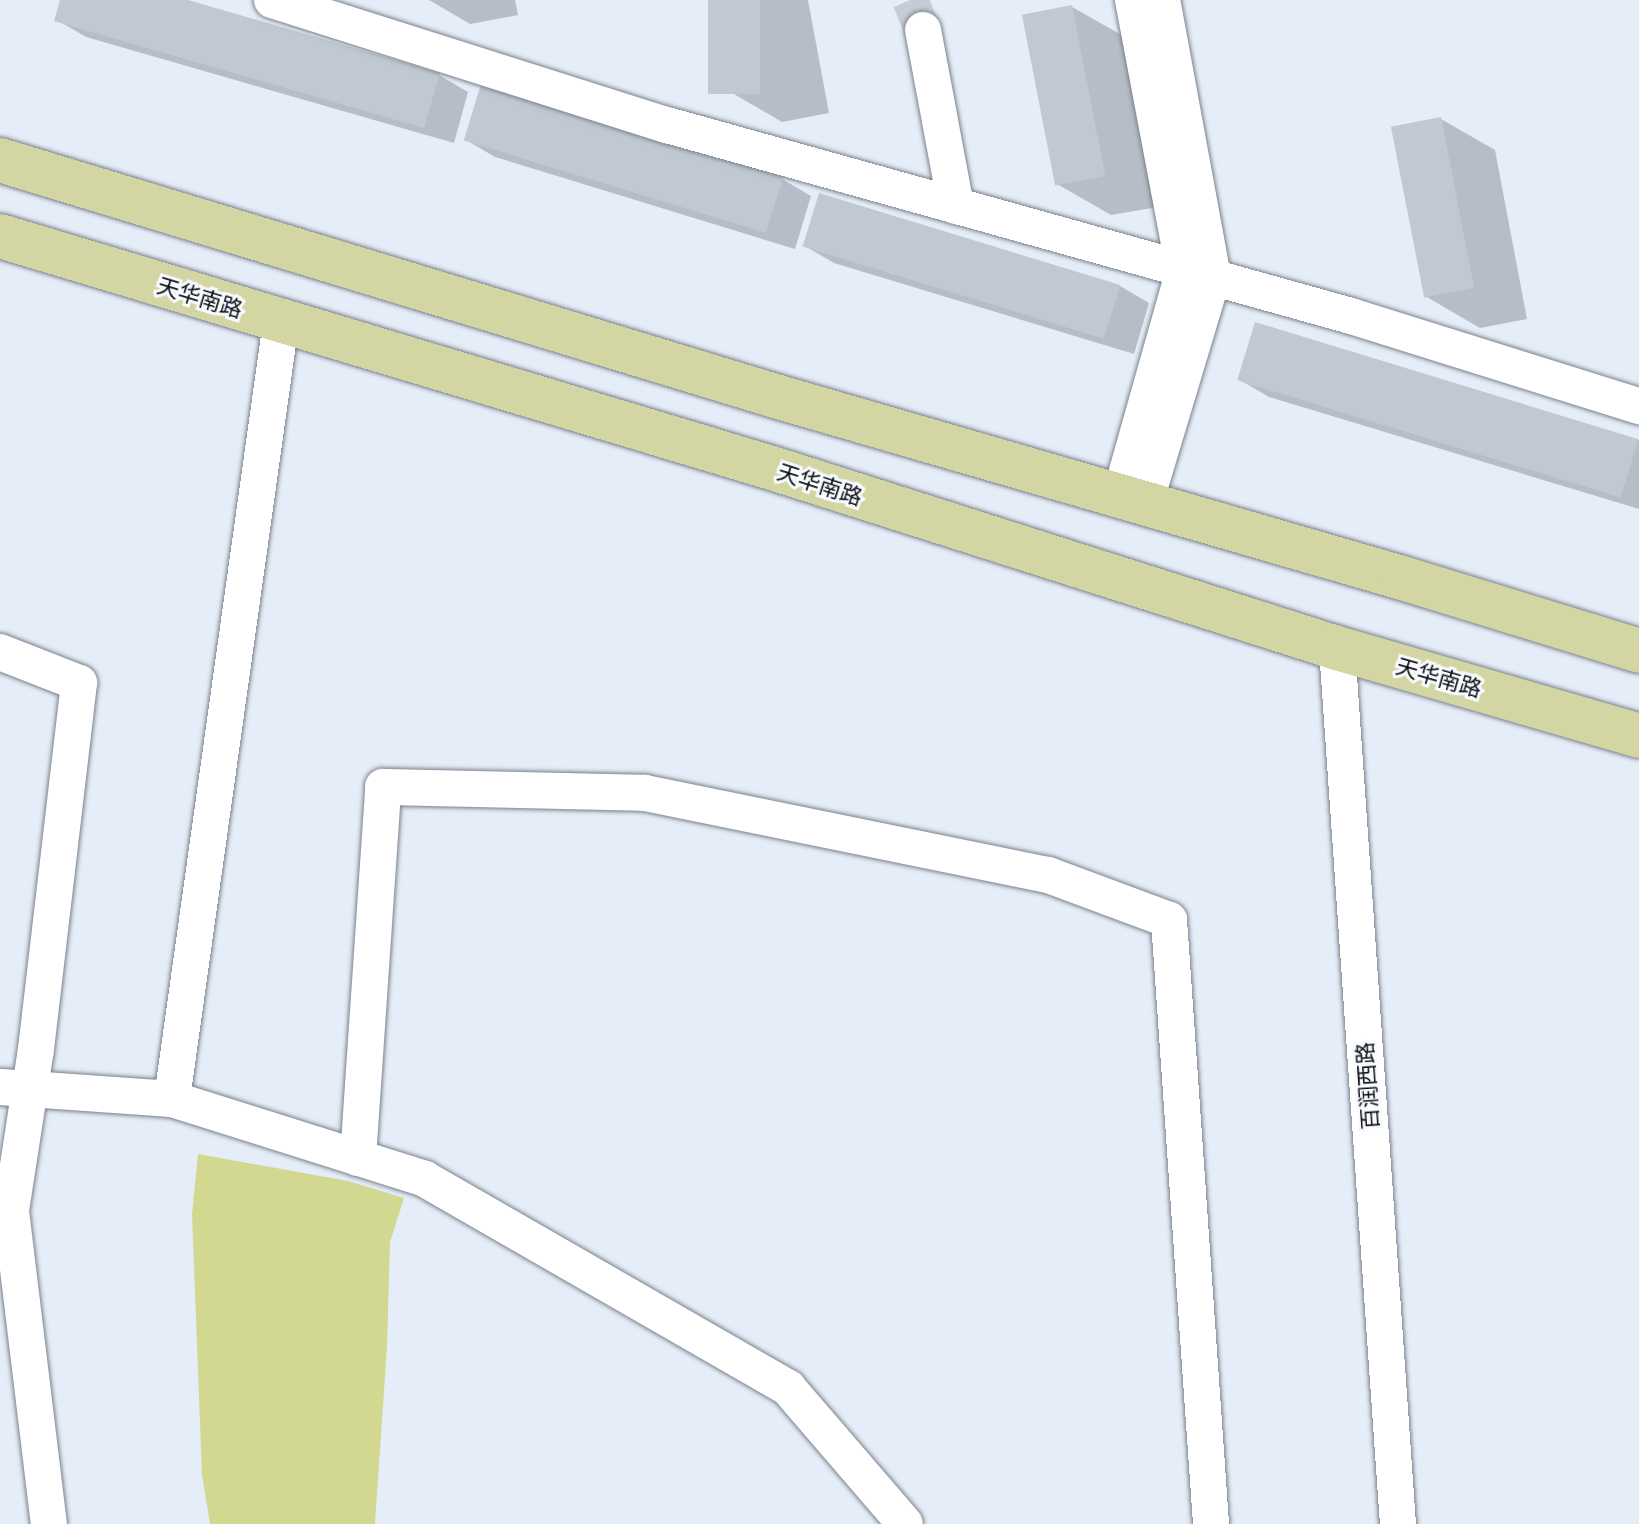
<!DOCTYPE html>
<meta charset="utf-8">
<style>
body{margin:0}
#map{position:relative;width:1639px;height:1524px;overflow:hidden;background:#e5edf8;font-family:"IBM Plex Serif","Noto Sans SC",serif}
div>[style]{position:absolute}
.green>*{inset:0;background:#d3d891}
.shadow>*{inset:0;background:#0003}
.building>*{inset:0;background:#c0c8d2;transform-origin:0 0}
.minor-tunnel>*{height:36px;margin-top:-18px;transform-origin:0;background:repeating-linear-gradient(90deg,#c5ccd6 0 36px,transparent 0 54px)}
.roads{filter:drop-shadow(0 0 2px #7b828c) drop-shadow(0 0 2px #7b828c)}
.minor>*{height:36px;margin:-18px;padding:0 18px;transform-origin:18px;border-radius:18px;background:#fff}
.major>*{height:44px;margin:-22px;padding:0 22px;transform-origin:22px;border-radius:22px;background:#d3d6a3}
span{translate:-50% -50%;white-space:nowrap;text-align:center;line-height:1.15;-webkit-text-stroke:6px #f7fafe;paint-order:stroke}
.street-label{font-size:22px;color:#0d0f13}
</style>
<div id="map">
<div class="green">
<div style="clip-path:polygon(198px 1154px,348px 1181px,404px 1198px,390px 1242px,387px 1347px,375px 1524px,210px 1524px,202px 1475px,192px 1214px)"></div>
</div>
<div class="shadow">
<div style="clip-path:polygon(62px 0,180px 0,439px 75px,468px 92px,454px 143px,86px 37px,57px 20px)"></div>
<div style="clip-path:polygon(429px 0,515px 0,518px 15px,470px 24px)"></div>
<div style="clip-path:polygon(710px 0,808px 0,829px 113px,782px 122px,727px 90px)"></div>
<div style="clip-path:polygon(1072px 7px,1127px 38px,1158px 207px,1111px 215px,1057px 184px)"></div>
<div style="clip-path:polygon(1441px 119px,1495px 150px,1527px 319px,1480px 328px,1425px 296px)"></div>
<div style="clip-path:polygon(466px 140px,782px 179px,811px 196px,795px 249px,495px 157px)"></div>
<div style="clip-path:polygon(805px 246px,1120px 286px,1149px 303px,1134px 354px,834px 263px)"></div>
<div style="clip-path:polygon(1240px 380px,1639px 440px,1639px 509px,1269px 397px)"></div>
</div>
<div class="building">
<div style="clip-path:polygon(60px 0,188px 0,440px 73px,424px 128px,54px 21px)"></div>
<div style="left:708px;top:0;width:52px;height:94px"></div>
<div style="left:1072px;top:5px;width:174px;height:51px;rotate:79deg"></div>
<div style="left:481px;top:84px;width:316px;height:59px;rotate:17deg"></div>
<div style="left:1441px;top:117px;width:174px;height:51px;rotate:79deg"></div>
<div style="left:819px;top:193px;width:315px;height:56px;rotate:17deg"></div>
<div style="left:1255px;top:322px;width:401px;height:61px;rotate:17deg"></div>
</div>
<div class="minor-tunnel">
<div style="left:910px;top:0;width:33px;rotate:67deg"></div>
</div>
<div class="roads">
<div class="minor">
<div style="left:272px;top:0;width:414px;rotate:17.6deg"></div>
<div style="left:667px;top:125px;width:710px;rotate:15.6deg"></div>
<div style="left:1351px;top:316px;width:302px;rotate:17.4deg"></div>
<div style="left:923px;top:30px;width:179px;rotate:79.4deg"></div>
<div style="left:281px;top:322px;width:785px;rotate:97.99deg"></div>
<div style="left:172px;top:1099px;width:265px;rotate:17.5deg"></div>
<div style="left:425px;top:1179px;width:419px;rotate:29.9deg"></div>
<div style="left:788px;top:1388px;width:179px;rotate:49.3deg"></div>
<div style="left:1120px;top:496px;width:235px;rotate:-74.2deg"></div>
<div style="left:1184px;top:270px;width:275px;rotate:-100.7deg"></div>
<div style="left:1145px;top:503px;width:236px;rotate:-73.3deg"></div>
<div style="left:1213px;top:277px;width:282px;rotate:-100.4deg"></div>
<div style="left:1337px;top:648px;width:878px;rotate:86.02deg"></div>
<div style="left:0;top:652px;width:85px;rotate:21.4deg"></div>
<div style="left:79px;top:683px;width:369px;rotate:96.7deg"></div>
<div style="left:36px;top:1049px;width:164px;rotate:98.8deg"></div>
<div style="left:11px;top:1211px;width:315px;rotate:83.1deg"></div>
<div style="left:0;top:1087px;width:172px;rotate:4deg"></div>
<div style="left:358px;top:1158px;width:372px;rotate:-86.1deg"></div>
<div style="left:383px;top:787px;width:262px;rotate:1.3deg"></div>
<div style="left:645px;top:793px;width:411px;rotate:11.5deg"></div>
<div style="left:1048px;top:875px;width:129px;rotate:20.4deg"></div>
<div style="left:1169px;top:920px;width:605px;rotate:86.02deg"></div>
</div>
<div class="major">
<div style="left:0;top:160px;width:817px;rotate:16.93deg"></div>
<div style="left:782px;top:398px;width:642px;rotate:16.18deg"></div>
<div style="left:1399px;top:577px;width:251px;rotate:17.1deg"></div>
<div style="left:0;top:236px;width:809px;rotate:16.73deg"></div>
<div style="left:775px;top:469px;width:590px;rotate:17.67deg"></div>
<div style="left:1337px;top:648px;width:315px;rotate:16.2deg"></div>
</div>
</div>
<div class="street-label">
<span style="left:200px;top:297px;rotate:17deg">天华南路</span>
<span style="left:820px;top:484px;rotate:18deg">天华南路</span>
<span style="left:1439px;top:677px;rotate:16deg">天华南路</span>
<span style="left:1367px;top:1086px;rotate:-94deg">百润西路</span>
</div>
</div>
